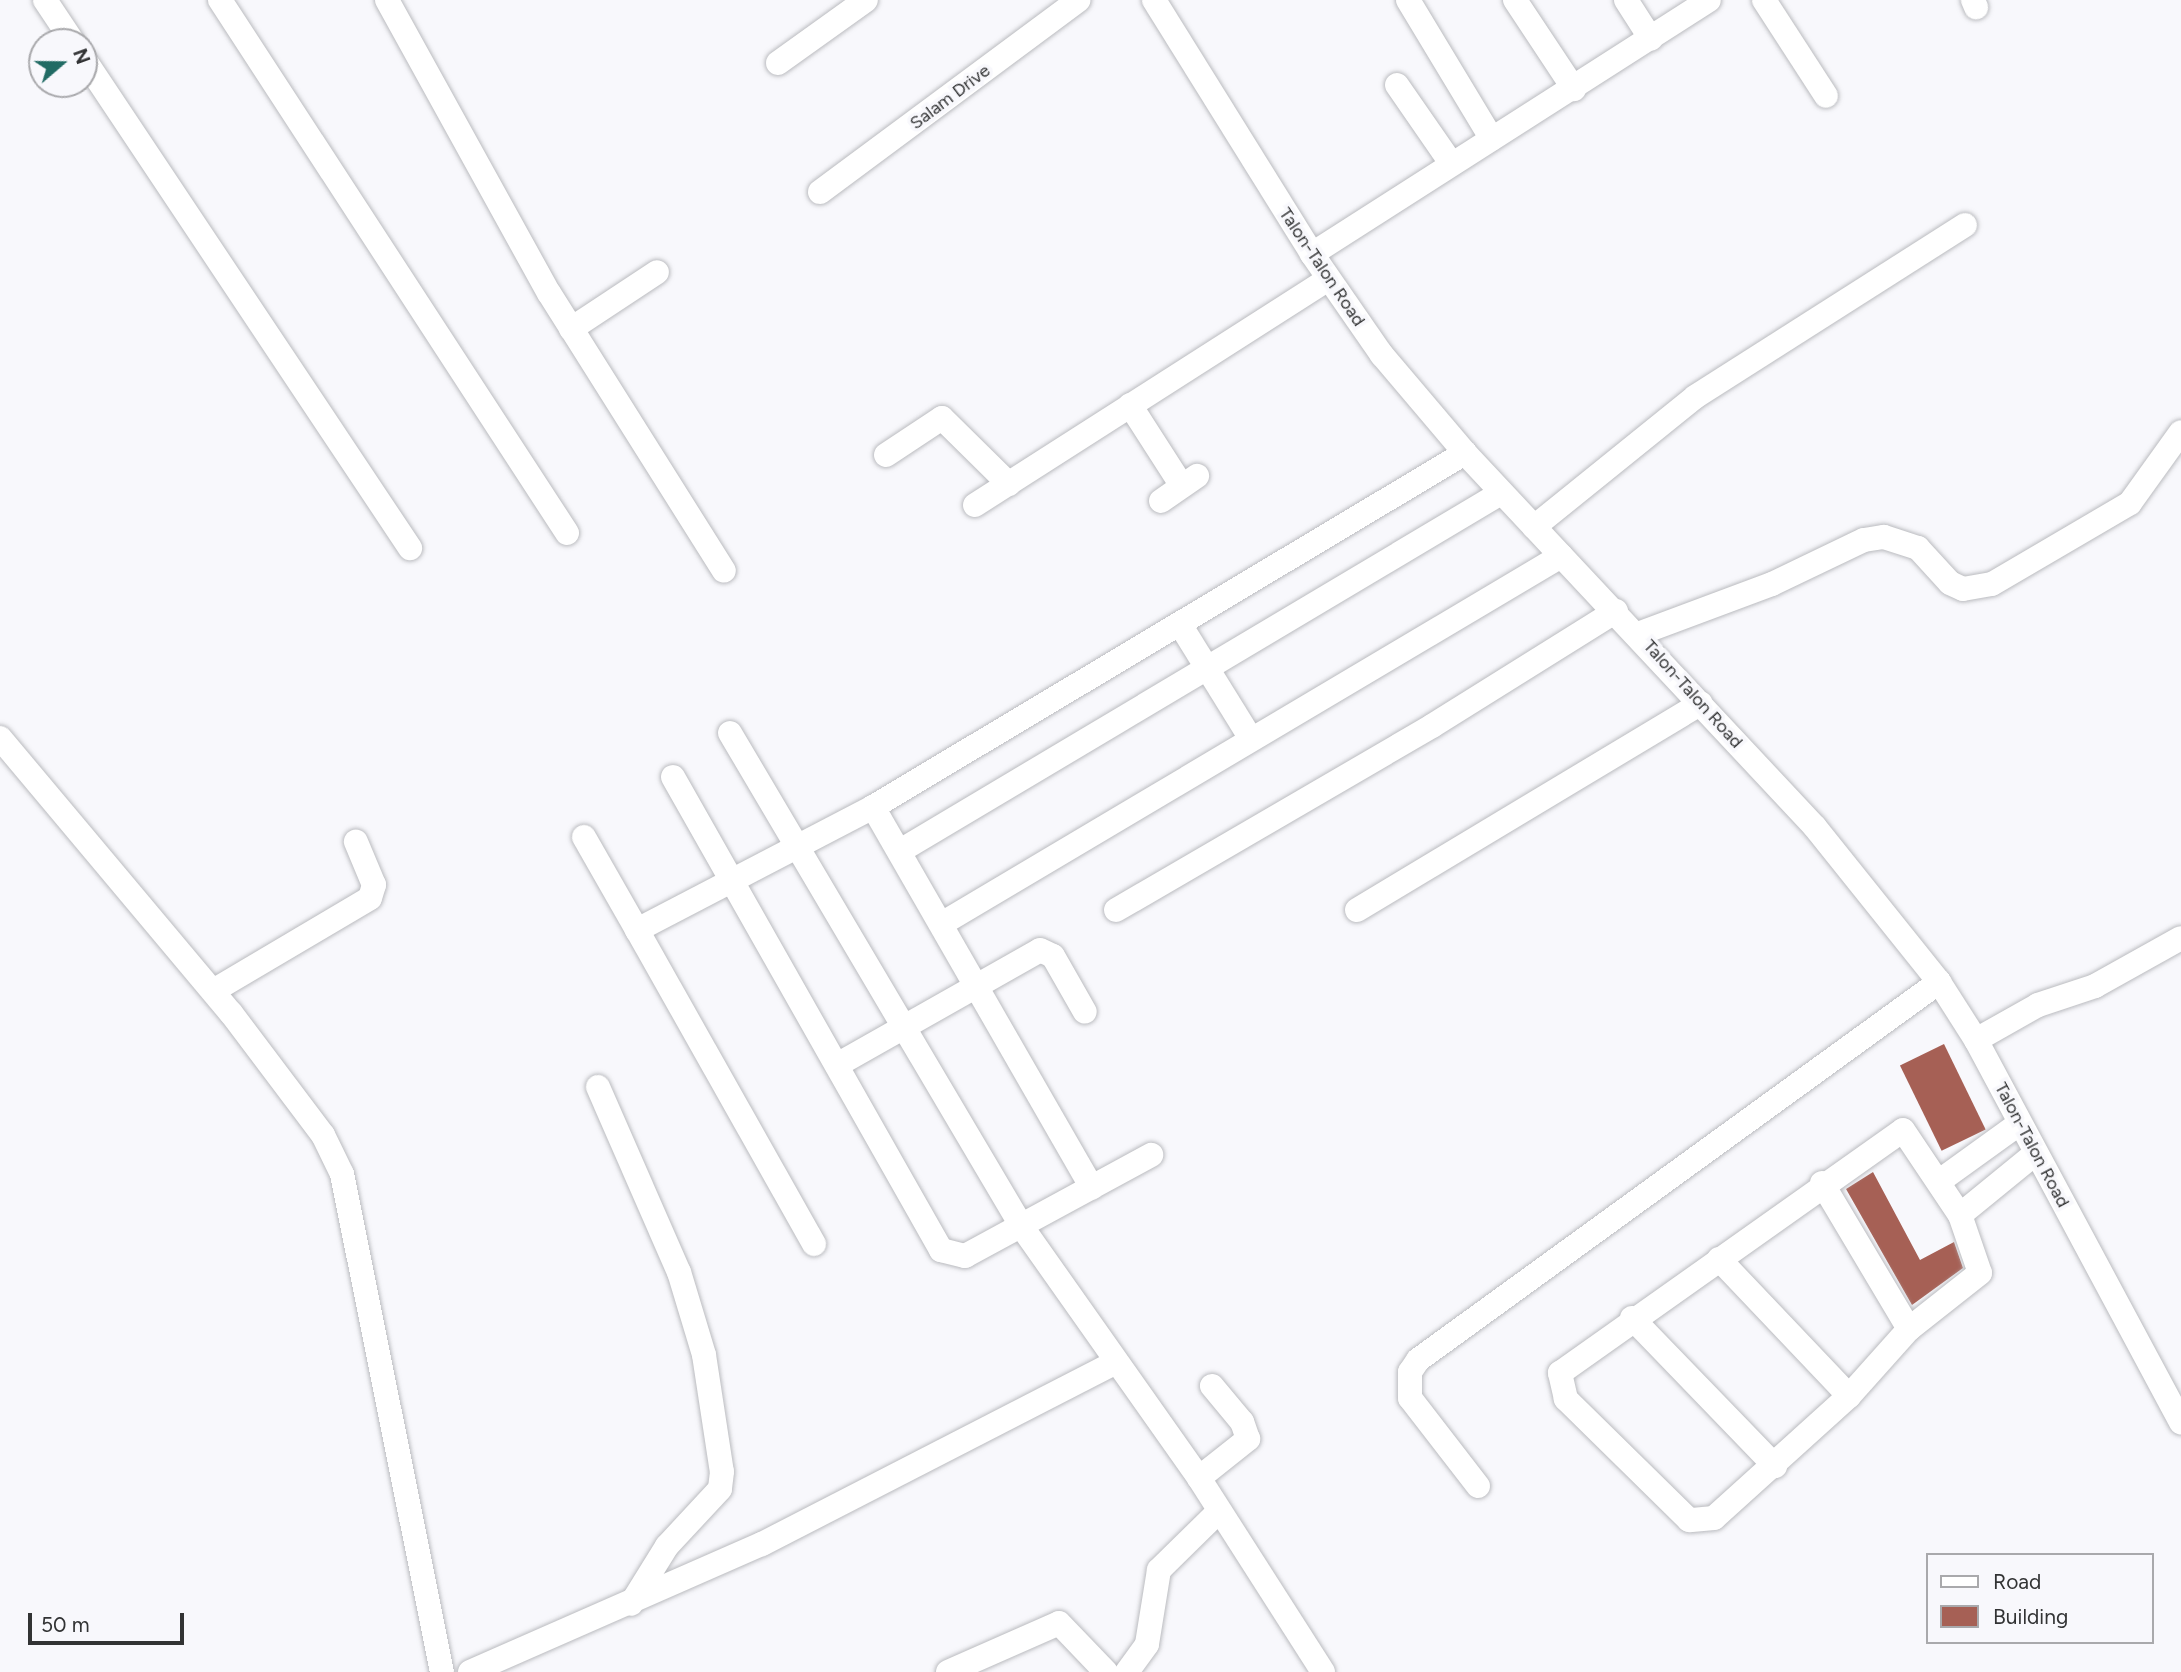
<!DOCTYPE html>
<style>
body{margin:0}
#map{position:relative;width:2181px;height:1672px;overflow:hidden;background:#f8f8fc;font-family:Figtree,sans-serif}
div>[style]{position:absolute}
.building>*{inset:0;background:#a66055;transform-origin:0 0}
.roads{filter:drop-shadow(0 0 2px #babbbf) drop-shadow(0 0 2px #babbbf)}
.minor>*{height:24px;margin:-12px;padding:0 12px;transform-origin:12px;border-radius:12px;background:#fff}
span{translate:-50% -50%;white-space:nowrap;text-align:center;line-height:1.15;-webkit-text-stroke:7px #f8f8fc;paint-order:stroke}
.street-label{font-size:18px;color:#323334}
.legend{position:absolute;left:1926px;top:1553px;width:228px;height:91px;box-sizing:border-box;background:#f8f8fc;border:2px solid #a9a9ac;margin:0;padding:9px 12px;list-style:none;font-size:21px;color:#323334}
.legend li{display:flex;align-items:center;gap:14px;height:35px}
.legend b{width:35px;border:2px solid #a9a9ac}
.north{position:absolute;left:28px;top:28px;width:70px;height:70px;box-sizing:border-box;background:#f8f8fc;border:2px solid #a9a9ac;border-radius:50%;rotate:70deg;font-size:19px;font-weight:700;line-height:28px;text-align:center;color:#323334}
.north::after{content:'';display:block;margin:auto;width:24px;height:32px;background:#216b64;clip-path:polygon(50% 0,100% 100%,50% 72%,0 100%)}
.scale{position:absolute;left:28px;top:1613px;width:156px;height:32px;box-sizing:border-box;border:4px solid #323334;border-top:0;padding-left:9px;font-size:21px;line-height:24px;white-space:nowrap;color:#323334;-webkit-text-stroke:5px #f8f8fc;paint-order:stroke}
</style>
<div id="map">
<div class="building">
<div style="left:1944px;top:1044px;width:95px;height:49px;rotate:64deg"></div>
<div style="clip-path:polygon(1873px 1172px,1920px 1260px,1954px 1242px,1963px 1268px,1912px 1305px,1846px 1189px)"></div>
</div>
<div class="roads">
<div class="minor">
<div style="left:45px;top:0;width:50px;rotate:56.3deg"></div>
<div style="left:220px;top:0;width:636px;rotate:56.93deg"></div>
<div style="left:387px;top:0;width:335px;rotate:61.1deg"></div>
<div style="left:549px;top:293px;width:328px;rotate:57.8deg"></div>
<div style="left:1154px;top:0;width:299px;rotate:58.1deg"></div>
<div style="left:1312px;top:254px;width:123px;rotate:55.3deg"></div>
<div style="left:1382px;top:355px;width:128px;rotate:49.7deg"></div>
<div style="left:1465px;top:453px;width:512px;rotate:46.9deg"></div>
<div style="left:1815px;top:827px;width:198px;rotate:51.3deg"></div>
<div style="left:1939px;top:982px;width:69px;rotate:57.5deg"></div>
<div style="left:1976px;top:1040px;width:434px;rotate:61.8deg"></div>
<div style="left:1408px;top:0;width:162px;rotate:58.9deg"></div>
<div style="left:1515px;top:0;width:107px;rotate:56.5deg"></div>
<div style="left:1626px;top:0;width:46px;rotate:57.3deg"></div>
<div style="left:1764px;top:0;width:114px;rotate:57.1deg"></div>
<div style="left:1973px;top:0;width:8px;rotate:67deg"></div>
<div style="left:84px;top:59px;width:588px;rotate:56.31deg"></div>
<div style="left:778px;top:63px;width:108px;rotate:-35.6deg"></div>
<div style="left:1397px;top:85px;width:95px;rotate:55.3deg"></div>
<div style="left:820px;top:192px;width:322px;rotate:-36.6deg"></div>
<div style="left:1312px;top:254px;width:471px;rotate:-32.6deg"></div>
<div style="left:571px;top:329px;width:103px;rotate:-33.5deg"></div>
<div style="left:1130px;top:405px;width:96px;rotate:57.3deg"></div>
<div style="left:886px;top:455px;width:67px;rotate:-33.5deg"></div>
<div style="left:942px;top:418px;width:94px;rotate:44.6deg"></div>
<div style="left:1161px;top:501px;width:44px;rotate:-34.8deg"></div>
<div style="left:975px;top:505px;width:419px;rotate:-32.6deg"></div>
<div style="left:1534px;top:527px;width:207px;rotate:-38.9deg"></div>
<div style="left:1695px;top:397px;width:320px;rotate:-32.5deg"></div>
<div style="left:1181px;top:626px;width:133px;rotate:58.2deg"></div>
<div style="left:1638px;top:634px;width:143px;rotate:-20.5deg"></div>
<div style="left:1772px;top:584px;width:102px;rotate:-25.6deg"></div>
<div style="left:1864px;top:540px;width:20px;rotate:-9deg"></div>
<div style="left:1884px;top:537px;width:36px;rotate:18deg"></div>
<div style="left:1918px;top:548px;width:47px;rotate:47.6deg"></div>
<div style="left:1950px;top:583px;width:14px;rotate:25deg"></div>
<div style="left:1963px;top:589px;width:29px;rotate:-10deg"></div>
<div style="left:1992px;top:584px;width:160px;rotate:-30.4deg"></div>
<div style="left:2130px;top:503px;width:87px;rotate:-54.3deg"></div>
<div style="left:730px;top:733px;width:574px;rotate:59.41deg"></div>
<div style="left:1022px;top:1227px;width:307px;rotate:54.8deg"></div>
<div style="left:1199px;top:1478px;width:230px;rotate:57.4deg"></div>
<div style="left:0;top:738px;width:359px;rotate:50deg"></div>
<div style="left:231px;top:1013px;width:153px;rotate:53deg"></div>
<div style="left:323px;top:1135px;width:43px;rotate:64deg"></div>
<div style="left:342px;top:1174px;width:508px;rotate:78.65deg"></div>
<div style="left:673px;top:777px;width:544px;rotate:60.46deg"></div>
<div style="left:941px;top:1250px;width:25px;rotate:14deg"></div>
<div style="left:965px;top:1256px;width:212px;rotate:-28.5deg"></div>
<div style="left:873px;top:807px;width:439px;rotate:60.1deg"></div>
<div style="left:584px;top:837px;width:107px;rotate:60.3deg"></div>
<div style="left:900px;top:851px;width:700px;rotate:-30.78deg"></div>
<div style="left:1116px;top:910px;width:366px;rotate:-30.2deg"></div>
<div style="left:1432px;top:726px;width:217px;rotate:-32deg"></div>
<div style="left:1357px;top:910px;width:401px;rotate:-31deg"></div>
<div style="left:943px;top:923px;width:719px;rotate:-30.7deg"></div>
<div style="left:213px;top:991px;width:182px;rotate:-30.6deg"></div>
<div style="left:370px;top:898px;width:14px;rotate:-73deg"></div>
<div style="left:374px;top:885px;width:47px;rotate:-112.7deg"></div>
<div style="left:1976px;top:1040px;width:71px;rotate:-29.4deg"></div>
<div style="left:2038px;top:1005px;width:60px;rotate:-18.4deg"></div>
<div style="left:2095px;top:986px;width:98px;rotate:-29.2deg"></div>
<div style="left:837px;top:1065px;width:233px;rotate:-29.5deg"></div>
<div style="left:1040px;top:950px;width:14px;rotate:25deg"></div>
<div style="left:1053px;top:956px;width:64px;rotate:60.3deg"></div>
<div style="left:598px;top:1087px;width:202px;rotate:66.4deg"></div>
<div style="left:679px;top:1272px;width:87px;rotate:73.2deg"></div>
<div style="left:704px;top:1355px;width:118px;rotate:81.3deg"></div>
<div style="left:722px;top:1472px;width:17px;rotate:97deg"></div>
<div style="left:720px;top:1489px;width:78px;rotate:132.9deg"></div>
<div style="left:667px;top:1546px;width:68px;rotate:121.8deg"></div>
<div style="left:1903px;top:1130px;width:102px;rotate:56.2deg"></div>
<div style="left:1960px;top:1215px;width:61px;rotate:71deg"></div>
<div style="left:1980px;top:1273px;width:90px;rotate:141.7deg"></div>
<div style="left:1909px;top:1329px;width:90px;rotate:131.8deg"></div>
<div style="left:1849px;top:1396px;width:182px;rotate:137.9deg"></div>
<div style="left:1714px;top:1518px;width:25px;rotate:175deg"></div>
<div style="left:1689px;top:1520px;width:173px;rotate:-135.5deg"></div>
<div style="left:1566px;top:1399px;width:27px;rotate:-103deg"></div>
<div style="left:1560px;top:1373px;width:420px;rotate:-35.3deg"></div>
<div style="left:1941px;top:1180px;width:97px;rotate:-35.8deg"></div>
<div style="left:1822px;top:1183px;width:170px;rotate:59.2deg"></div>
<div style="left:1960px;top:1215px;width:98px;rotate:-39.2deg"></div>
<div style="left:814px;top:1244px;width:360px;rotate:-119.4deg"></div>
<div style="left:637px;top:930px;width:266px;rotate:-27.5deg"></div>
<div style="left:873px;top:807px;width:690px;rotate:-30.88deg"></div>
<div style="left:1719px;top:1259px;width:189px;rotate:46.5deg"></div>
<div style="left:1632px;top:1318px;width:206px;rotate:46deg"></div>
<div style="left:1199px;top:1478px;width:63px;rotate:-38.5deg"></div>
<div style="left:1248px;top:1439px;width:18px;rotate:-109deg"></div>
<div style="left:1242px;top:1422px;width:47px;rotate:-129.8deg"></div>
<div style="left:1478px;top:1486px;width:111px;rotate:-127.7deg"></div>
<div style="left:1410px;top:1398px;width:26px;rotate:-90deg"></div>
<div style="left:1410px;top:1372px;width:14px;rotate:-56deg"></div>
<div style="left:1418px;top:1360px;width:644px;rotate:-35.96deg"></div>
<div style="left:470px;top:1672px;width:319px;rotate:-23.7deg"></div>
<div style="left:762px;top:1544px;width:396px;rotate:-27.2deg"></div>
<div style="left:948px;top:1672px;width:121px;rotate:-23.8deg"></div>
<div style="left:1059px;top:1623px;width:68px;rotate:46.2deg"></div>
<div style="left:1127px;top:1672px;width:34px;rotate:-54deg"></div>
<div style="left:1147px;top:1644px;width:75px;rotate:-80.8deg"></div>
<div style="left:1159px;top:1570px;width:84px;rotate:-44.5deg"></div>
</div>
</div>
<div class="street-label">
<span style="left:950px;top:97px;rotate:-37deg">Salam Drive</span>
<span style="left:1322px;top:267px;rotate:56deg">Talon-Talon Road</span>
<span style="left:1693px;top:694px;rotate:48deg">Talon-Talon Road</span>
<span style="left:2032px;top:1145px;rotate:62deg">Talon-Talon Road</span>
</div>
<ul class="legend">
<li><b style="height:9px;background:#fff"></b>Road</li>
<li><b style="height:19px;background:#a66055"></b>Building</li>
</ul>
<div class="north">N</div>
<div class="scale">50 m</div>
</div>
